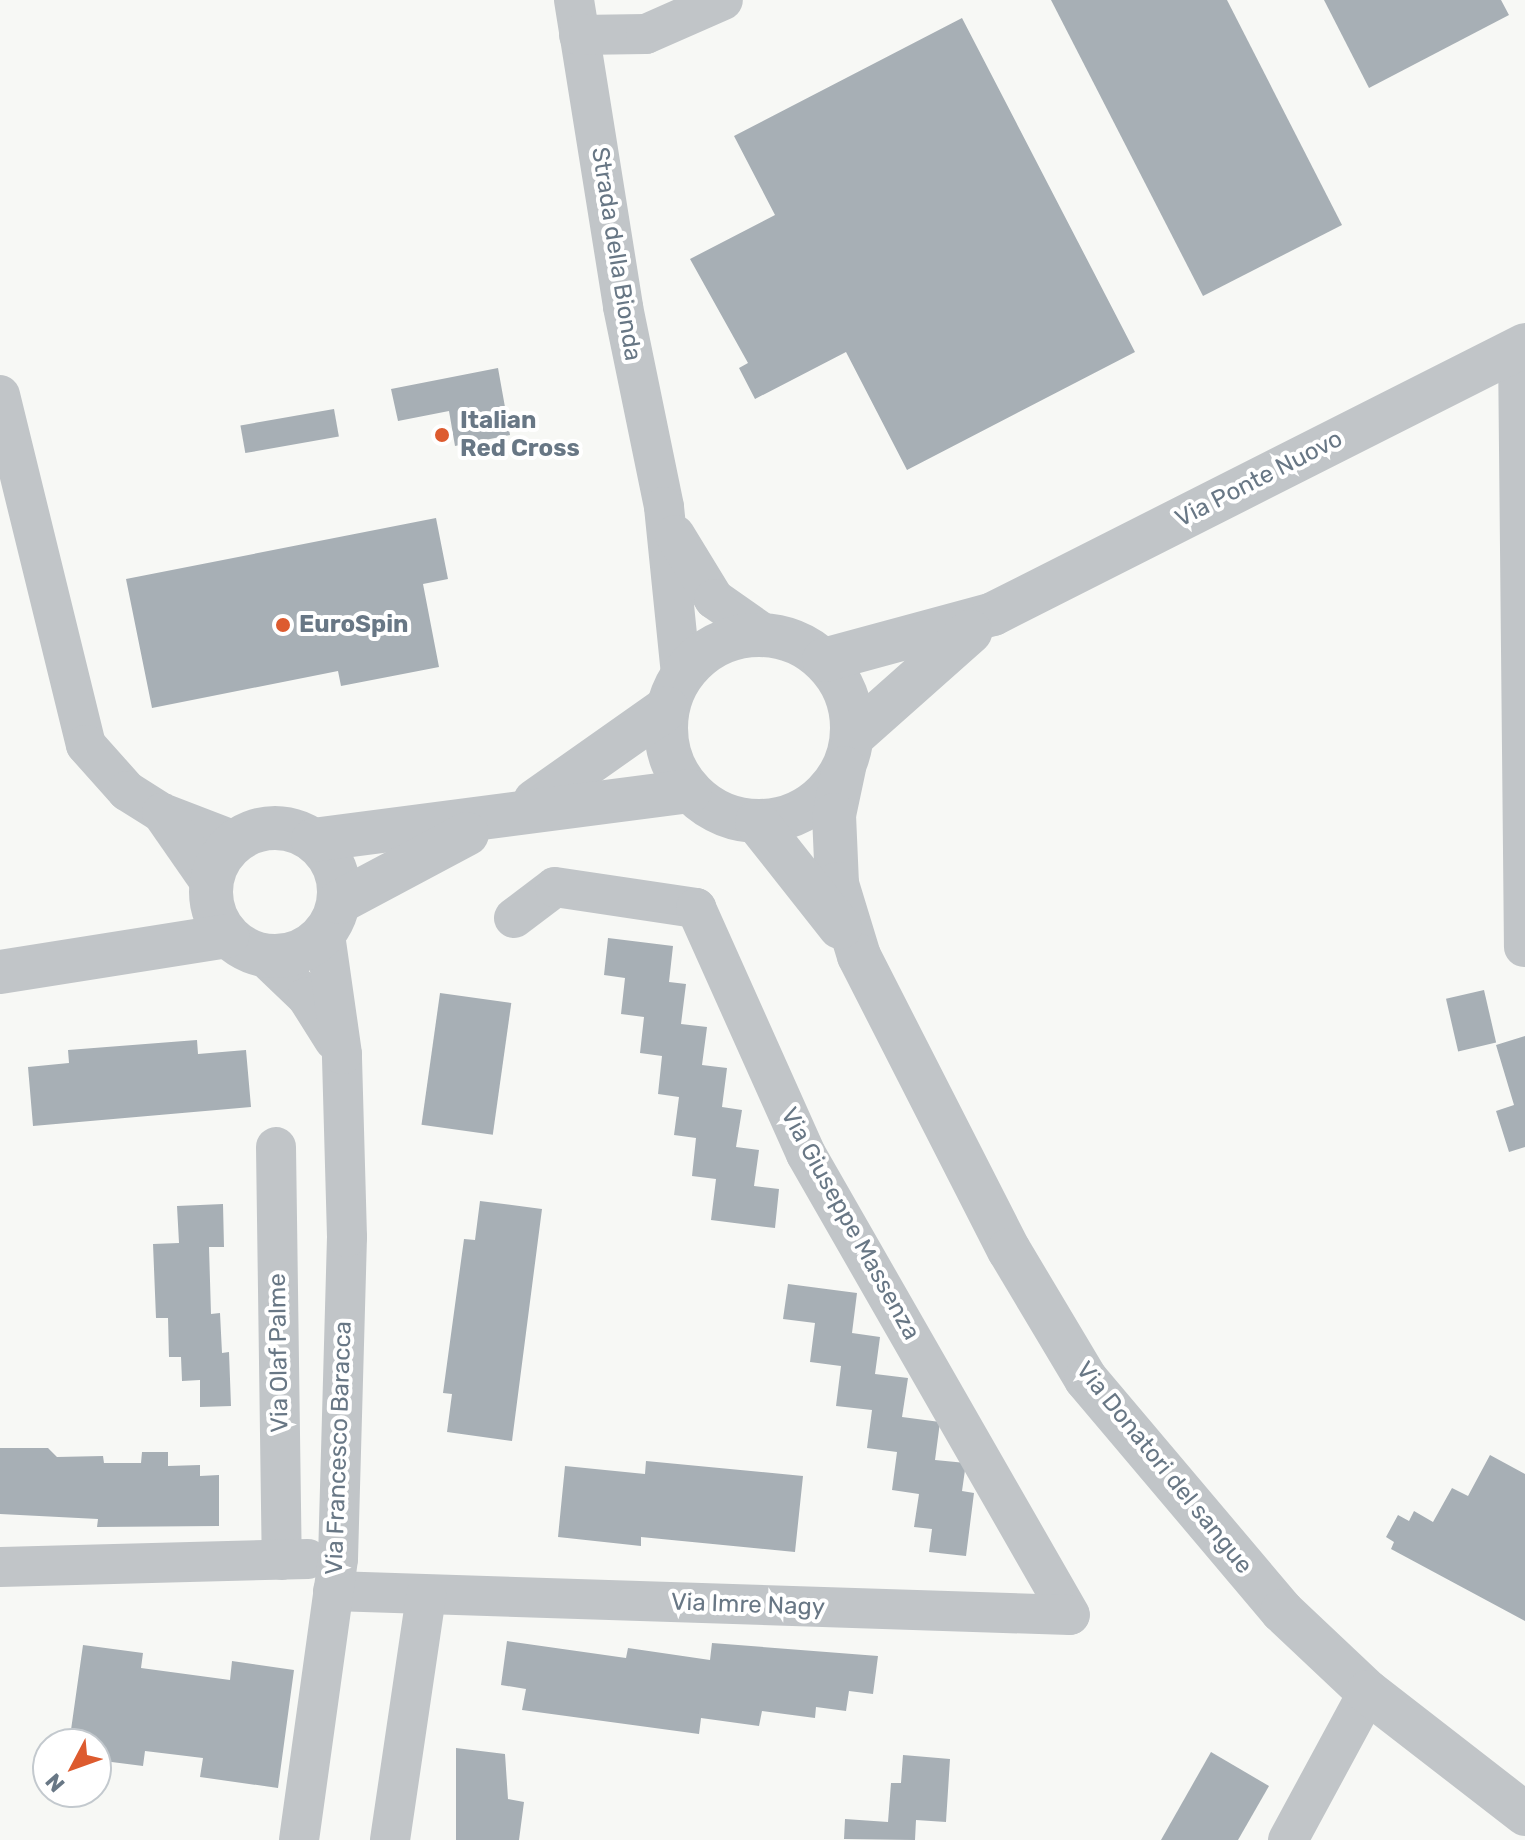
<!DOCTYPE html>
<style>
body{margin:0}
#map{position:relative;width:1525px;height:1840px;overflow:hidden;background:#f7f8f5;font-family:Rubik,sans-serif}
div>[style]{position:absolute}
.building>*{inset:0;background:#a7afb5;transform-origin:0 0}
.minor>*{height:40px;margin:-20px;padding:0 20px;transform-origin:20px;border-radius:20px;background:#c1c5c8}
.tertiary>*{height:44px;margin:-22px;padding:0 22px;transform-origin:22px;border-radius:22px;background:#c1c5c8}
.tertiary>.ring{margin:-22px;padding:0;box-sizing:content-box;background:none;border:44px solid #c1c5c8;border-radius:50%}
.dots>*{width:22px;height:22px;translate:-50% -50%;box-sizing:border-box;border:4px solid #fff;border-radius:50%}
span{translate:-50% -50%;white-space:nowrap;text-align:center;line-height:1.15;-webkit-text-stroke:8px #fff;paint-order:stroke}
.street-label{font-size:24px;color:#687785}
.poi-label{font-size:24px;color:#687785;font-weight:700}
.left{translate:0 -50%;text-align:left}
.north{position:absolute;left:32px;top:1728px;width:80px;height:80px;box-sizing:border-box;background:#fff;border:2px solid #c3c9ce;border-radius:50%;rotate:229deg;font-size:22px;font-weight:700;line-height:32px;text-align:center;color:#687785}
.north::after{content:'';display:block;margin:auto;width:28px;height:36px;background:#dd5b2f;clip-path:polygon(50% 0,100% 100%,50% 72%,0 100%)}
</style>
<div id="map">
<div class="building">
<div style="clip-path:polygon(1051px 0,1227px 0,1342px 225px,1203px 296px)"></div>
<div style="clip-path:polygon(1324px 0,1501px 0,1509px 15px,1369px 88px)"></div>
<div style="clip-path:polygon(962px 18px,1135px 352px,907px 470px,846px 352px,755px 399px,739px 368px,748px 363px,690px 259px,775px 215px,734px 136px)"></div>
<div style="clip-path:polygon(498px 368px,510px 435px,455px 446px,449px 411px,398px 421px,391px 389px)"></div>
<div style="left:334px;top:409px;width:28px;height:95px;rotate:80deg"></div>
<div style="clip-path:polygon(436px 518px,448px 579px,423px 584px,439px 667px,341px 686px,338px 671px,152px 708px,126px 579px)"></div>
<div style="clip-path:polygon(608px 938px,673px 946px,669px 982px,686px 984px,681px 1024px,707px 1027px,702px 1065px,727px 1068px,722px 1107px,742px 1110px,736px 1147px,759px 1150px,754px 1186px,779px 1189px,775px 1228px,711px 1220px,716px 1179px,692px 1176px,696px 1138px,674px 1135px,679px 1097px,658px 1094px,662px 1056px,640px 1053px,644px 1017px,621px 1014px,625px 978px,604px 975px)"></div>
<div style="left:1484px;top:990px;width:54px;height:39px;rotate:77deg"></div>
<div style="left:440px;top:993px;width:72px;height:133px;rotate:8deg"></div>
<div style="clip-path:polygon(1525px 1036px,1525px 1147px,1509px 1152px,1496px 1111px,1514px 1105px,1496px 1045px)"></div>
<div style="clip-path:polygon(197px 1040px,198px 1054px,246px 1050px,251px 1107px,33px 1126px,28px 1067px,69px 1063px,68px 1050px)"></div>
<div style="clip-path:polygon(480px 1201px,542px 1209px,512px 1441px,447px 1432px,452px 1394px,443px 1393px,464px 1239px,475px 1240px)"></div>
<div style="clip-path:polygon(223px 1204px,224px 1247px,209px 1247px,211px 1314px,220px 1313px,222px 1353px,229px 1352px,231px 1406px,200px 1407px,200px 1380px,182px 1381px,181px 1357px,169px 1357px,168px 1318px,156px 1318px,153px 1244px,179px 1243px,177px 1206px)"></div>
<div style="clip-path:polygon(788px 1284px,857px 1293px,852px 1333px,880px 1337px,875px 1374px,908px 1378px,902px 1417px,940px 1422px,935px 1460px,966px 1463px,962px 1491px,974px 1493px,966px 1556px,929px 1552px,932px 1529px,914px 1527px,919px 1494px,892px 1490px,897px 1452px,867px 1448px,872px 1410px,836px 1406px,841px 1366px,810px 1362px,815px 1323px,783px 1319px)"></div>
<div style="clip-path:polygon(0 1448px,48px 1448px,57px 1457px,103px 1456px,104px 1463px,141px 1463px,142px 1452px,168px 1452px,168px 1466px,200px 1465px,200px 1476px,219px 1475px,219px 1526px,97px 1527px,98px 1519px,0 1514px)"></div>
<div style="clip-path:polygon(1490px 1455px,1525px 1474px,1525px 1621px,1391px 1549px,1394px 1542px,1386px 1537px,1398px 1515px,1409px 1521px,1414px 1511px,1433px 1522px,1452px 1488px,1468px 1496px)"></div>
<div style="clip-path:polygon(646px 1461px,803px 1476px,795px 1552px,641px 1537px,641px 1546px,558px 1537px,565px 1466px,645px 1474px)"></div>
<div style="clip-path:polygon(507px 1641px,626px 1658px,628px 1648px,710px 1660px,712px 1643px,878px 1656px,873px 1694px,849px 1691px,846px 1711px,816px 1707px,815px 1718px,762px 1711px,759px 1726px,701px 1718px,699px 1734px,522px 1710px,526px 1689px,501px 1685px)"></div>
<div style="clip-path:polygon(83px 1645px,143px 1653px,141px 1668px,230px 1680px,232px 1661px,294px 1670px,278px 1788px,200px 1777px,203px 1758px,145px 1751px,143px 1766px,96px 1760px,96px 1744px,69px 1744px)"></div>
<div style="clip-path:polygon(456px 1748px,505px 1754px,508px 1799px,524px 1802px,519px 1840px,456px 1840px)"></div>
<div style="clip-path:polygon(1211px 1752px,1269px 1786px,1238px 1840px,1161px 1840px)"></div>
<div style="clip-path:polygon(903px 1755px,950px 1759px,946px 1822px,916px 1820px,915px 1840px,844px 1839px,845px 1819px,888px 1822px,891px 1783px,901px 1783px)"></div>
</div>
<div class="minor">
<div style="left:574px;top:0;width:311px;rotate:80.9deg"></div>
<div style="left:623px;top:307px;width:204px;rotate:78.4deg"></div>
<div style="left:664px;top:507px;width:169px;rotate:84.2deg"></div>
<div style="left:579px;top:35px;width:67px;rotate:-0.9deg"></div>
<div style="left:646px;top:34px;width:84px;rotate:-23.8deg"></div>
<div style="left:1518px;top:348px;width:599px;rotate:89.43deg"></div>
<div style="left:0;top:395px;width:360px;rotate:76.2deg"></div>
<div style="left:86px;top:745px;width:62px;rotate:48.3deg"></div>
<div style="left:127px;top:791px;width:41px;rotate:32.2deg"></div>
<div style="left:162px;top:813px;width:78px;rotate:21deg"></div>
<div style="left:675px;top:535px;width:75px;rotate:58.6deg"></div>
<div style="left:714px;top:599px;width:61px;rotate:35deg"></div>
<div style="left:162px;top:813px;width:84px;rotate:55.2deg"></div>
<div style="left:514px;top:918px;width:51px;rotate:-37.1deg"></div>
<div style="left:555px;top:887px;width:143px;rotate:8.5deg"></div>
<div style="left:696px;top:908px;width:269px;rotate:65.9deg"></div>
<div style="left:806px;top:1154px;width:531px;rotate:60.2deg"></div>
<div style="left:264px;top:956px;width:59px;rotate:43.6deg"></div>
<div style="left:307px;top:997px;width:51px;rotate:57.9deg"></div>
<div style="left:276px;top:1147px;width:413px;rotate:89.2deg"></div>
<div style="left:0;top:1567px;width:308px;rotate:-1.5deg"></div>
<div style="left:333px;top:1591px;width:737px;rotate:1.87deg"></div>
<div style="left:299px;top:1840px;width:284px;rotate:-82.1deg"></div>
<div style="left:338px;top:1559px;width:322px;rotate:-88.4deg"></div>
<div style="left:347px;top:1237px;width:183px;rotate:-91.6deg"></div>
<div style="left:342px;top:1054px;width:121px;rotate:-98.1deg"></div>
<div style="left:390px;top:1840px;width:248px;rotate:-81.6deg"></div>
<div style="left:1288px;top:1840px;width:168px;rotate:-61.6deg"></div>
</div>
<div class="tertiary">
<div class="ring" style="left:666px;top:635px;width:142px;height:142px"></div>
<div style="left:824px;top:660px;width:175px;rotate:-15.2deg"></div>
<div style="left:993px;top:614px;width:596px;rotate:-26.82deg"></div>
<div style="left:853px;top:736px;width:157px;rotate:-41.6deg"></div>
<div style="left:844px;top:768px;width:48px;rotate:102deg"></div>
<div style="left:834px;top:815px;width:69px;rotate:87.5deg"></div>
<div style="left:837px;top:884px;width:75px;rotate:73deg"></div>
<div style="left:859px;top:956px;width:330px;rotate:63deg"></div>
<div style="left:1009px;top:1250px;width:150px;rotate:59.2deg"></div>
<div style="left:1086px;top:1379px;width:304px;rotate:49.8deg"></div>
<div style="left:1282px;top:1611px;width:118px;rotate:43.3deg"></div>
<div style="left:1368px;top:1692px;width:199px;rotate:37.8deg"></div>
<div style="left:535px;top:801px;width:161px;rotate:-35.2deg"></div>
<div style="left:757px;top:822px;width:134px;rotate:51.7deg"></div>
<div class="ring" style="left:211px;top:828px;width:84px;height:84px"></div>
<div style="left:313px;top:840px;width:380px;rotate:-7.4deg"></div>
<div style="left:339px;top:902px;width:145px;rotate:-28deg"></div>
<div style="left:0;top:972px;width:230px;rotate:-9deg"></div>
</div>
<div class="dots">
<div style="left:442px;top:435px;background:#dd5b2f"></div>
<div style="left:283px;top:625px;background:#dd5b2f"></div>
</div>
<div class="street-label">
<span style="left:616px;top:254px;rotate:81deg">Strada della Bionda</span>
<span style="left:1259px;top:479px;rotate:-27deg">Via Ponte Nuovo</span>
<span style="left:850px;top:1224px;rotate:61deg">Via Giuseppe Massenza</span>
<span style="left:279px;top:1353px;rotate:-91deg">Via Olaf Palme</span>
<span style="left:339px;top:1448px;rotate:-88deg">Via Francesco Baracca</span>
<span style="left:1164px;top:1468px;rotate:51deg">Via Donatori del sangue</span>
<span style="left:748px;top:1605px;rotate:2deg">Via Imre Nagy</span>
</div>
<div class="poi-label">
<span class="left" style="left:460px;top:435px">Italian<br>Red Cross</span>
<span class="left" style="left:299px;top:625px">EuroSpin</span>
</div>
<div class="north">N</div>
</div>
